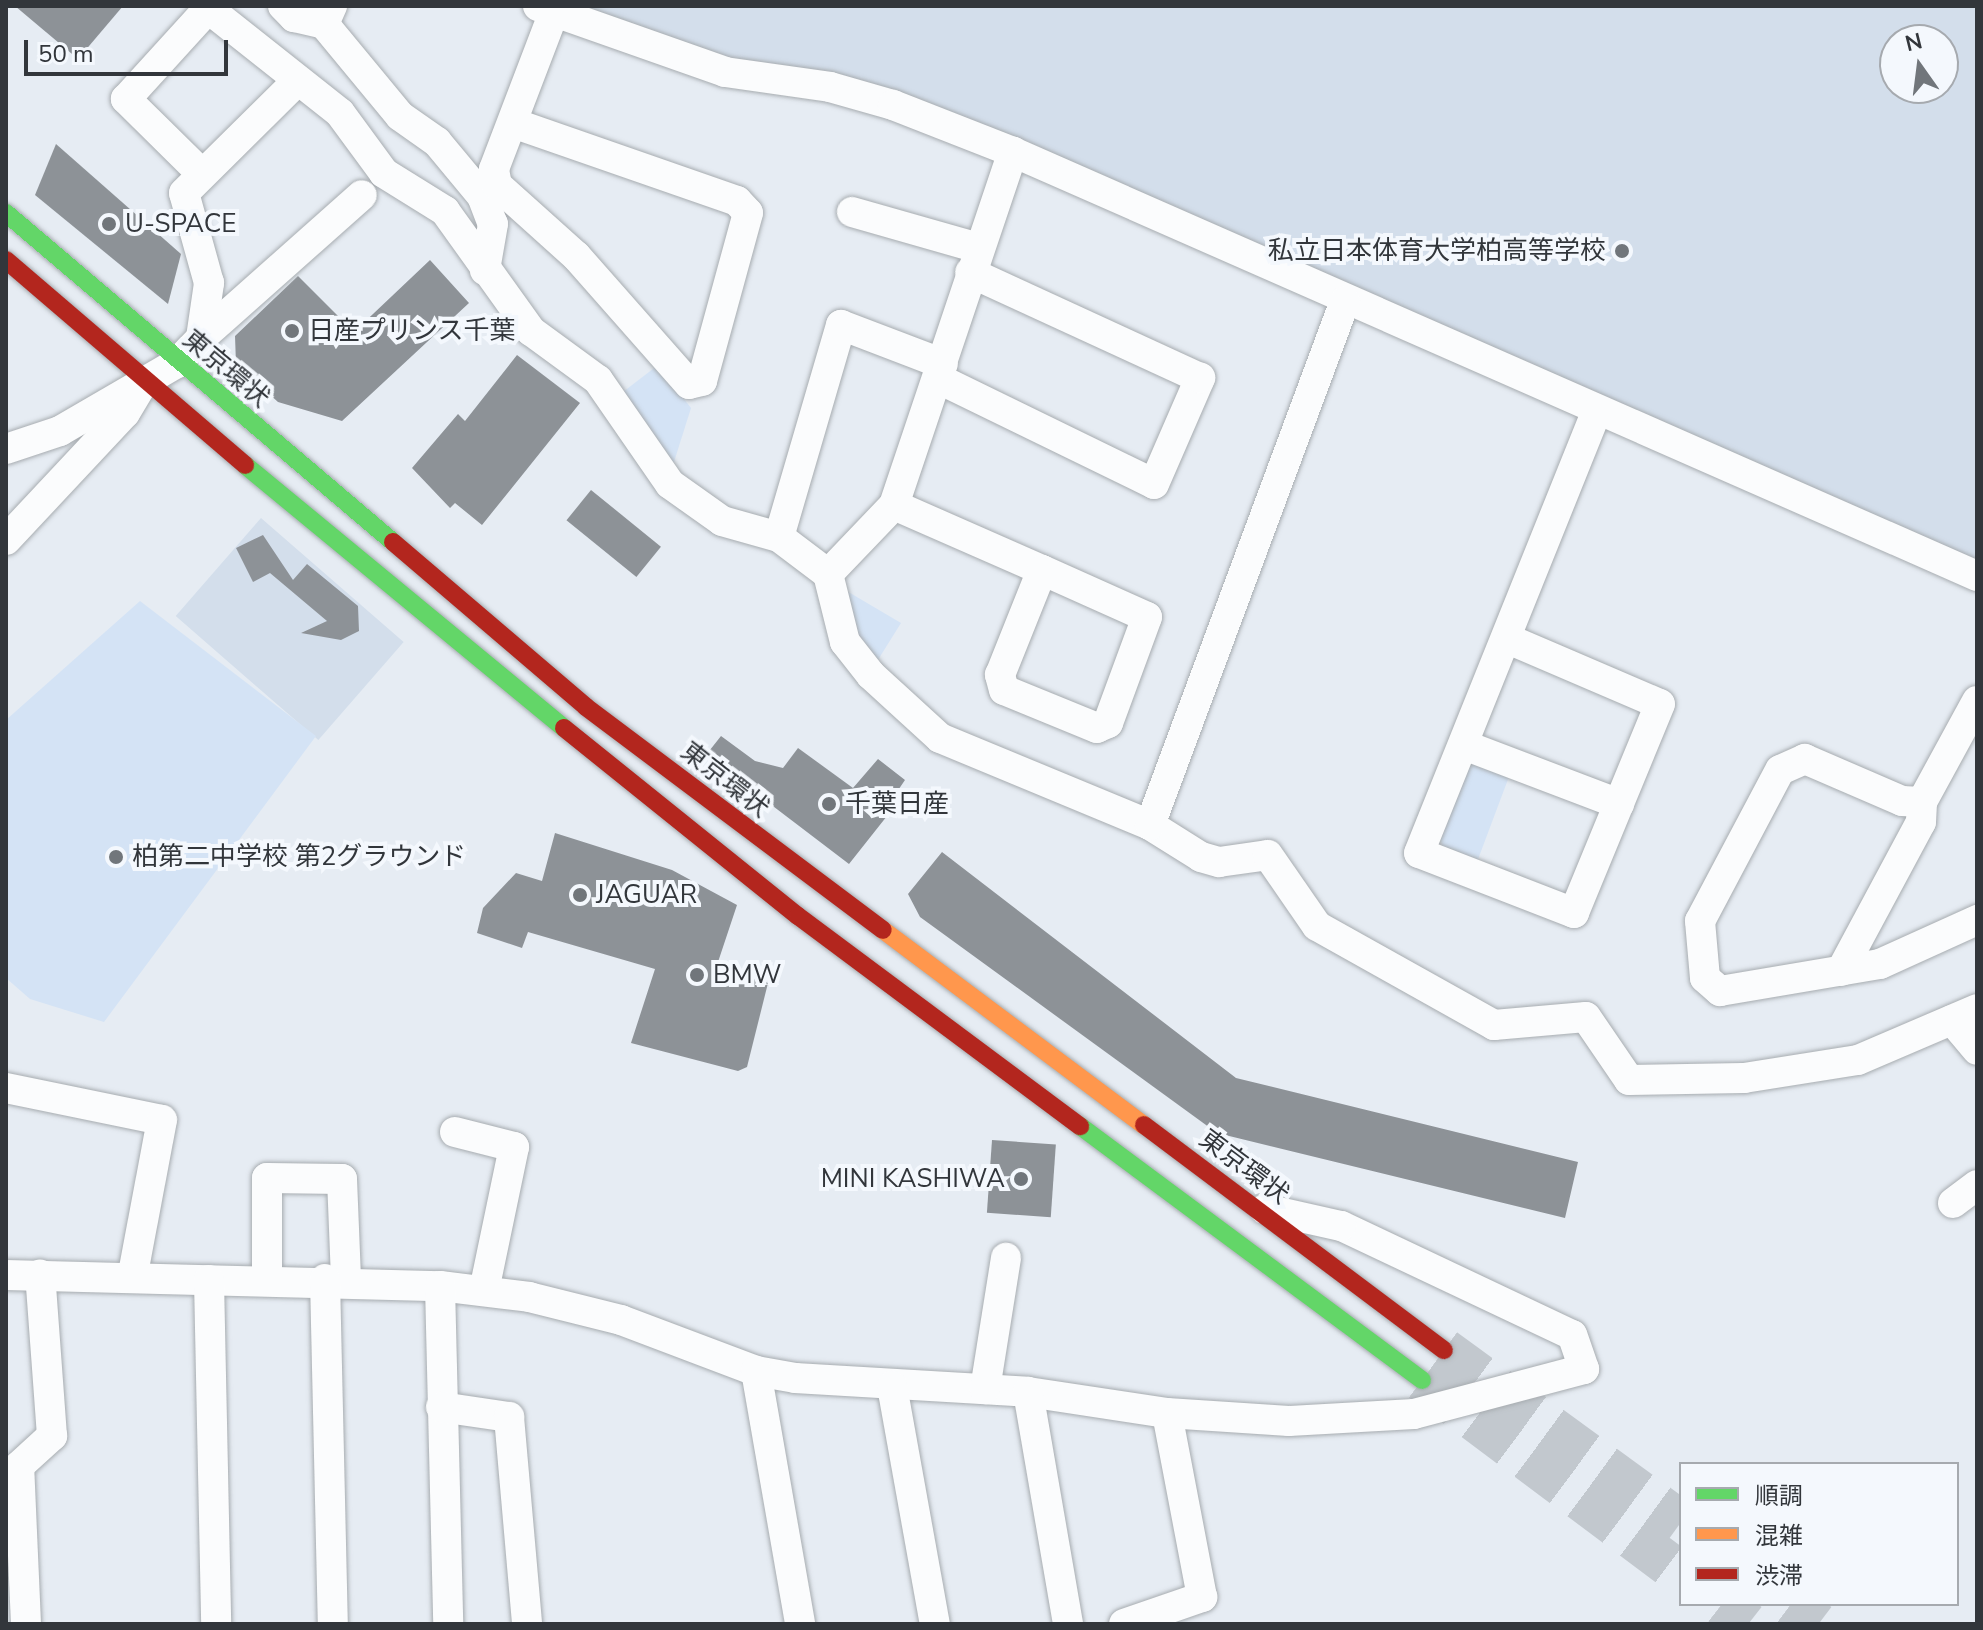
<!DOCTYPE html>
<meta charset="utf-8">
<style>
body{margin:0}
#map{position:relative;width:1983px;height:1630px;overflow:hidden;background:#e6ecf3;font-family:"Nunito Sans","Noto Sans JP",sans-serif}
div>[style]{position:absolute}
.built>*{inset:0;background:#d3deeb;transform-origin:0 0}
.green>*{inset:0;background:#d4e3f5}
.building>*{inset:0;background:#8d9297;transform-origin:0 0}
.highway-tunnel>*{height:44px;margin-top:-22px;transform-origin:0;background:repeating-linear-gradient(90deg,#c2c8ce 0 44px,transparent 0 66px)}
.roads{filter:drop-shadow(0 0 2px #a7acb0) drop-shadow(0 0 2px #a7acb0)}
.street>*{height:30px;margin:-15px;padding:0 15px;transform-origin:15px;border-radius:15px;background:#fbfcfd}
.fast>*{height:18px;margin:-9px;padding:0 9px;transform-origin:9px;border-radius:9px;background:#63d668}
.slow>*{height:18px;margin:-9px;padding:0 9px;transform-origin:9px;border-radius:9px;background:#ff974d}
.jam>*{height:18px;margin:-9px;padding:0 9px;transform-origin:9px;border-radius:9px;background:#b3261e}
.dots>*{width:22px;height:22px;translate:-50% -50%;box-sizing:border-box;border:4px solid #f4f8fd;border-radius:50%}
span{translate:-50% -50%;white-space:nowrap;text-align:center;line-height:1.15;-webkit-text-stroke:8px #f4f8fd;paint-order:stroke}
.poi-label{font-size:26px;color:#32363b}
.left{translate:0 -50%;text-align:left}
.right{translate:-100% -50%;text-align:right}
.street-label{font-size:26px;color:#32363b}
.frame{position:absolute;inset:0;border:8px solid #32363b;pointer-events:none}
.legend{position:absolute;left:1679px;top:1462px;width:280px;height:144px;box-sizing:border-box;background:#f4f8fd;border:2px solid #a6aaaf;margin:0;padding:10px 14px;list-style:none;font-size:24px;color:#32363b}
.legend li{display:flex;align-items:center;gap:16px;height:40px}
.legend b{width:40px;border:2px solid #a6aaaf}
.north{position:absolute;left:1879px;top:24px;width:80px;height:80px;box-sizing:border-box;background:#f4f8fd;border:2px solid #a6aaaf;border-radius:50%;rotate:346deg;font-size:22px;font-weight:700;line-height:32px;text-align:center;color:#32363b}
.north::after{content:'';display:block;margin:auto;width:28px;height:36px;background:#71767b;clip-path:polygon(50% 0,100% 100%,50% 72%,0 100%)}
.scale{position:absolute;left:24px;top:40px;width:204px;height:36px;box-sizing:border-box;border:4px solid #32363b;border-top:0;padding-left:10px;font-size:24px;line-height:28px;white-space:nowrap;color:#32363b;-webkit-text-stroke:6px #f4f8fd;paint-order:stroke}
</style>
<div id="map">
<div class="built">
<div style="clip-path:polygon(evenodd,573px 6px,1977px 6px,1977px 566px,1016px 142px,719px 59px,573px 6px,1895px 40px,1943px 40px,1943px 88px,1895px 88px,1895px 40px)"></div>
<div style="left:261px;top:518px;width:189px;height:130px;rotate:41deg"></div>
</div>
<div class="green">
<div style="clip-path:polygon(658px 365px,691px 408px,673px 465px,623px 392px)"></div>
<div style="clip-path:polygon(845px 590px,901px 623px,876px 663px,856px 638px)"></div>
<div style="clip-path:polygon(140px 601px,316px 736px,104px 1022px,30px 999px,6px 978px,6px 720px)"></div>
<div style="clip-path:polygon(1480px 762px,1510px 774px,1477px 862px,1443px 849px,1440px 837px,1468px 765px)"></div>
</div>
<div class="building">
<div style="clip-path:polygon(15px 6px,123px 6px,78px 59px)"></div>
<div style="clip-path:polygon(56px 144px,181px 254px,168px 304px,35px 195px)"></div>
<div style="clip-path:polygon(430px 260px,469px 303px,342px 421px,278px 402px,236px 364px,235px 336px,298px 276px,354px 332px)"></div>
<div style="clip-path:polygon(517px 355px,580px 403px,482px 525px,455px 503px,450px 508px,412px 468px,458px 414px,465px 421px)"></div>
<div style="left:591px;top:490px;width:90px;height:39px;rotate:39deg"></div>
<div style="clip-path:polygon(263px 535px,293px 580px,307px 564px,358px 606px,359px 631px,341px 640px,301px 633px,327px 621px,270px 573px,253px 582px,236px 548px)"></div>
<div style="clip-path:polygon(721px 736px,755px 761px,783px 768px,798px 748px,853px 788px,878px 759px,905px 780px,884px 811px,887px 816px,849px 864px,706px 755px)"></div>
<div style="clip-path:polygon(555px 833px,672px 870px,737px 905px,716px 968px,768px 983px,747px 1067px,738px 1071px,631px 1043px,655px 969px,528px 932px,522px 948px,477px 933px,483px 908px,516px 873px,542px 881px)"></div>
<div style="clip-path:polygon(942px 852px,1236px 1078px,1578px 1162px,1565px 1218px,1217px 1133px,920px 917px,908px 894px)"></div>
<div style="left:992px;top:1140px;width:64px;height:73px;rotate:4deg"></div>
</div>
<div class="highway-tunnel">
<div style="left:1444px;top:1350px;width:293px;rotate:36.1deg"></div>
<div style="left:1422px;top:1380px;width:324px;rotate:36.8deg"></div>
<div style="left:1722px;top:1604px;width:33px;rotate:38deg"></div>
<div style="left:1791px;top:1604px;width:34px;rotate:37deg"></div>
</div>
<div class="roads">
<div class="street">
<div style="left:205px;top:6px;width:172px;rotate:38.4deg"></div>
<div style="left:340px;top:113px;width:74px;rotate:53.7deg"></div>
<div style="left:384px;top:173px;width:72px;rotate:31.9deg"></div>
<div style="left:445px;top:211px;width:148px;rotate:54.4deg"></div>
<div style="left:531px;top:331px;width:83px;rotate:36.2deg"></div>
<div style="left:598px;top:380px;width:126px;rotate:55.3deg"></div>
<div style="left:670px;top:484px;width:64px;rotate:35.4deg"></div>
<div style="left:722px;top:521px;width:59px;rotate:15.7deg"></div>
<div style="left:779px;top:537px;width:61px;rotate:37.1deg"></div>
<div style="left:828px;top:574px;width:70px;rotate:76deg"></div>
<div style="left:845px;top:642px;width:42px;rotate:51.8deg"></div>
<div style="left:871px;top:675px;width:93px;rotate:42.4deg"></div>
<div style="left:940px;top:738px;width:227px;rotate:22.5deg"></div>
<div style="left:1150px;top:825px;width:60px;rotate:32.1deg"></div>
<div style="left:1201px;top:857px;width:19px;rotate:16deg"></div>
<div style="left:1219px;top:862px;width:49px;rotate:-8.1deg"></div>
<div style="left:1268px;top:855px;width:86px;rotate:55.4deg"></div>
<div style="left:1317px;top:926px;width:203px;rotate:29.2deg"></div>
<div style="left:1494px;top:1025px;width:92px;rotate:-5deg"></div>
<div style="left:1586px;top:1017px;width:76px;rotate:55.7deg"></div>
<div style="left:1629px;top:1080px;width:115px;rotate:-1deg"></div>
<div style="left:1744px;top:1078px;width:115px;rotate:-9deg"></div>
<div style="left:1858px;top:1060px;width:129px;rotate:-23.2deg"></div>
<div style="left:283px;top:6px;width:16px;rotate:45deg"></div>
<div style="left:294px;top:17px;width:31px;rotate:13deg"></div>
<div style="left:324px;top:24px;width:20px;rotate:-66deg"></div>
<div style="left:538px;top:6px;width:198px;rotate:19.4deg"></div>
<div style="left:725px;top:72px;width:106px;rotate:8.1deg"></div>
<div style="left:830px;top:87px;width:66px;rotate:15.9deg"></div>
<div style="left:893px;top:105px;width:129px;rotate:21.4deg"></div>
<div style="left:1013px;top:152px;width:1053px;rotate:23.74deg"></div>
<div style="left:324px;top:24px;width:119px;rotate:50.4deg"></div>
<div style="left:400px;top:116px;width:45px;rotate:35.1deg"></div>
<div style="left:437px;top:142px;width:70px;rotate:50.2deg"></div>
<div style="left:482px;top:196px;width:30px;rotate:69deg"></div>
<div style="left:493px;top:224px;width:47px;rotate:99.9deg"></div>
<div style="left:513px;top:123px;width:237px;rotate:19.2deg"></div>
<div style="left:737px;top:201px;width:16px;rotate:47deg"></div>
<div style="left:748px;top:213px;width:174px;rotate:105.3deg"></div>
<div style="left:702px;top:381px;width:13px;rotate:167deg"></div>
<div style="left:689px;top:384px;width:171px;rotate:-131.4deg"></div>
<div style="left:576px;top:256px;width:106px;rotate:-138.1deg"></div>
<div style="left:497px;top:185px;width:16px;rotate:-101deg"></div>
<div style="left:494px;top:169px;width:168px;rotate:-69.1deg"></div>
<div style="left:202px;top:174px;width:107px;rotate:-135.4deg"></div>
<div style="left:126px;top:99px;width:122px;rotate:-47.7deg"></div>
<div style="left:852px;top:212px;width:131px;rotate:15.9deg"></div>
<div style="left:201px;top:338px;width:215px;rotate:-41.6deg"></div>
<div style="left:939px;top:379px;width:239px;rotate:26deg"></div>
<div style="left:1154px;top:484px;width:116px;rotate:-66.5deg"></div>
<div style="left:1200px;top:378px;width:253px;rotate:-155.3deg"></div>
<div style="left:6px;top:449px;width:57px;rotate:-18.4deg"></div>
<div style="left:60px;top:431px;width:135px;rotate:-30.2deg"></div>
<div style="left:177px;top:363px;width:35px;rotate:-46deg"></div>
<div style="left:201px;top:338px;width:56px;rotate:-81.7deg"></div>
<div style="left:209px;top:283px;width:93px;rotate:-105.5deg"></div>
<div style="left:184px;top:193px;width:159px;rotate:-44.7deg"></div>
<div style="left:894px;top:505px;width:162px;rotate:23.7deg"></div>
<div style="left:1042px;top:570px;width:115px;rotate:24.1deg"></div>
<div style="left:1147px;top:617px;width:113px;rotate:110.2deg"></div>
<div style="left:1108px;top:723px;width:12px;rotate:156deg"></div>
<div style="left:1097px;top:728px;width:100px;rotate:-157.8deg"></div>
<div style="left:1004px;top:690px;width:16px;rotate:-105deg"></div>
<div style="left:1000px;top:675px;width:113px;rotate:-68.2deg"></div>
<div style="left:779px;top:537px;width:221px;rotate:-73.7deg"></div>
<div style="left:841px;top:325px;width:109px;rotate:20.9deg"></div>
<div style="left:6px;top:540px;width:174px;rotate:-46.9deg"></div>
<div style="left:125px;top:413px;width:29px;rotate:-59deg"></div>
<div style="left:828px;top:574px;width:95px;rotate:-46.3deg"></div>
<div style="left:894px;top:505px;width:373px;rotate:-71.4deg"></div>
<div style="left:1508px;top:639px;width:165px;rotate:23.2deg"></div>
<div style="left:1660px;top:704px;width:226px;rotate:112.4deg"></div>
<div style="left:1574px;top:913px;width:166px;rotate:-158.8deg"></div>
<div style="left:1419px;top:853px;width:476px;rotate:-68.1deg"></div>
<div style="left:1977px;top:701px;width:115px;rotate:118.6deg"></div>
<div style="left:1922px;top:802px;width:20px;rotate:-177deg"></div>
<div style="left:1902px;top:801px;width:106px;rotate:-156.6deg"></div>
<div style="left:1805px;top:759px;width:27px;rotate:156deg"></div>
<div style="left:1780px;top:770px;width:171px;rotate:117.9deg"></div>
<div style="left:1700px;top:921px;width:57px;rotate:85deg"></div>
<div style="left:1705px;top:978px;width:20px;rotate:41deg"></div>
<div style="left:1720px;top:991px;width:162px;rotate:-9.6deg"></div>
<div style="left:1880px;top:964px;width:107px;rotate:-24.4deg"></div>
<div style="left:1464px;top:745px;width:166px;rotate:20.8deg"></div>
<div style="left:1150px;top:825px;width:559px;rotate:-69.59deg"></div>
<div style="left:1841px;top:971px;width:169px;rotate:-61.8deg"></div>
<div style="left:1921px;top:822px;width:20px;rotate:-87deg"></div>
<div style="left:1952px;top:1020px;width:39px;rotate:50deg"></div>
<div style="left:6px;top:1088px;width:159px;rotate:11.6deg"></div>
<div style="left:162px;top:1120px;width:157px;rotate:100.7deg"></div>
<div style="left:455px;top:1132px;width:61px;rotate:14.3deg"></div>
<div style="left:514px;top:1147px;width:147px;rotate:101.8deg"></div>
<div style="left:1953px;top:1203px;width:30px;rotate:-37deg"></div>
<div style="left:6px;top:1275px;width:434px;rotate:1.5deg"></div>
<div style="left:440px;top:1286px;width:90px;rotate:7deg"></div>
<div style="left:529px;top:1297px;width:95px;rotate:14deg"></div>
<div style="left:621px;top:1320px;width:144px;rotate:20.7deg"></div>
<div style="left:756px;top:1371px;width:40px;rotate:10deg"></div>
<div style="left:795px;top:1378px;width:233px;rotate:3.4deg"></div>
<div style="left:1028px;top:1392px;width:141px;rotate:8.6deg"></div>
<div style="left:1167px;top:1413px;width:122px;rotate:3.8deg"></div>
<div style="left:1289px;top:1421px;width:125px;rotate:-3.2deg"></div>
<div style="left:1414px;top:1414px;width:176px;rotate:-14.8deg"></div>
<div style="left:1584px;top:1369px;width:36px;rotate:-109deg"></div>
<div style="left:1572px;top:1335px;width:255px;rotate:-154.7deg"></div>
<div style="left:1341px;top:1226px;width:78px;rotate:-167.4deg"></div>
<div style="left:267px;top:1279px;width:101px;rotate:-90deg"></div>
<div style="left:267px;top:1178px;width:75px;rotate:0.8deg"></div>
<div style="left:342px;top:1179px;width:100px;rotate:87.7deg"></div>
<div style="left:325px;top:1279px;width:345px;rotate:88.7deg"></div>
<div style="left:209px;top:1280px;width:344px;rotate:88.8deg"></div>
<div style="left:440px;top:1286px;width:338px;rotate:88.6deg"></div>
<div style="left:756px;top:1371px;width:257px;rotate:80.1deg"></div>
<div style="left:892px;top:1386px;width:242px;rotate:79.8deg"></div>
<div style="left:985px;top:1389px;width:133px;rotate:-80.9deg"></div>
<div style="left:1028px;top:1392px;width:235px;rotate:80.2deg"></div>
<div style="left:441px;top:1407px;width:69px;rotate:8.4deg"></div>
<div style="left:509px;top:1417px;width:208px;rotate:85deg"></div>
<div style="left:26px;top:1624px;width:158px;rotate:-92.5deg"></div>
<div style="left:19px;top:1466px;width:45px;rotate:-42.3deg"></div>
<div style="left:52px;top:1436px;width:162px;rotate:-94.2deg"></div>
<div style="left:1124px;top:1624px;width:83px;rotate:-19.1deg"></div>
<div style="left:1202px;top:1597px;width:187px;rotate:-100.8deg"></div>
</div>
<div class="fast">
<div style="left:6px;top:213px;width:508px;rotate:40.37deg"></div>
<div style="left:245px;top:465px;width:413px;rotate:39.5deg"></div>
<div style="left:1080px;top:1126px;width:426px;rotate:36.6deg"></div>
</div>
<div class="slow">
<div style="left:883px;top:930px;width:326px;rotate:36.8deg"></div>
</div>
<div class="jam">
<div style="left:6px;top:260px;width:315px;rotate:40.6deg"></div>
<div style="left:393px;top:542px;width:254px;rotate:40.5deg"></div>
<div style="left:586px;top:707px;width:371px;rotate:36.9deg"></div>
<div style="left:564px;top:728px;width:300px;rotate:38.8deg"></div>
<div style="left:798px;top:916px;width:352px;rotate:36.7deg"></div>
<div style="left:1144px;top:1125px;width:375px;rotate:36.9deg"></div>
</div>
</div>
<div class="dots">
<div style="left:109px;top:224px;background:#71767b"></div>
<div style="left:1622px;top:251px;background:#71767b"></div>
<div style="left:292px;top:331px;background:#71767b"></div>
<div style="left:829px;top:804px;background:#71767b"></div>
<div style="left:116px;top:857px;background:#71767b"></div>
<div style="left:580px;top:895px;background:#71767b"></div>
<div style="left:697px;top:975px;background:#71767b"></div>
<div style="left:1021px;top:1179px;background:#71767b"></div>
</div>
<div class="poi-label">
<span class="left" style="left:125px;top:224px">U-SPACE</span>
<span class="right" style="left:1606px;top:251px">私立日本体育大学柏高等学校</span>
<span class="left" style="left:308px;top:331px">日産プリンス千葉</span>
<span class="left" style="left:845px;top:804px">千葉日産</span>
<span class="left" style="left:132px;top:857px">柏第二中学校 第2グラウンド</span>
<span class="left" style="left:596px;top:895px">JAGUAR</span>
<span class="left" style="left:713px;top:975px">BMW</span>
<span class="right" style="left:1005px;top:1179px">MINI KASHIWA</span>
</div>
<div class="street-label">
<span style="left:226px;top:369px;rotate:40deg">東京環状</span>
<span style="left:725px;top:780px;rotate:38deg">東京環状</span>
<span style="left:1244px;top:1167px;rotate:37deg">東京環状</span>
</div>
<div class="frame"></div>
<ul class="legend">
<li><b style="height:10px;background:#63d668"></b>順調</li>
<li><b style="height:10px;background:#ff974d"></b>混雑</li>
<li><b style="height:10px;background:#b3261e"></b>渋滞</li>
</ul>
<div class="north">N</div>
<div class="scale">50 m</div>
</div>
